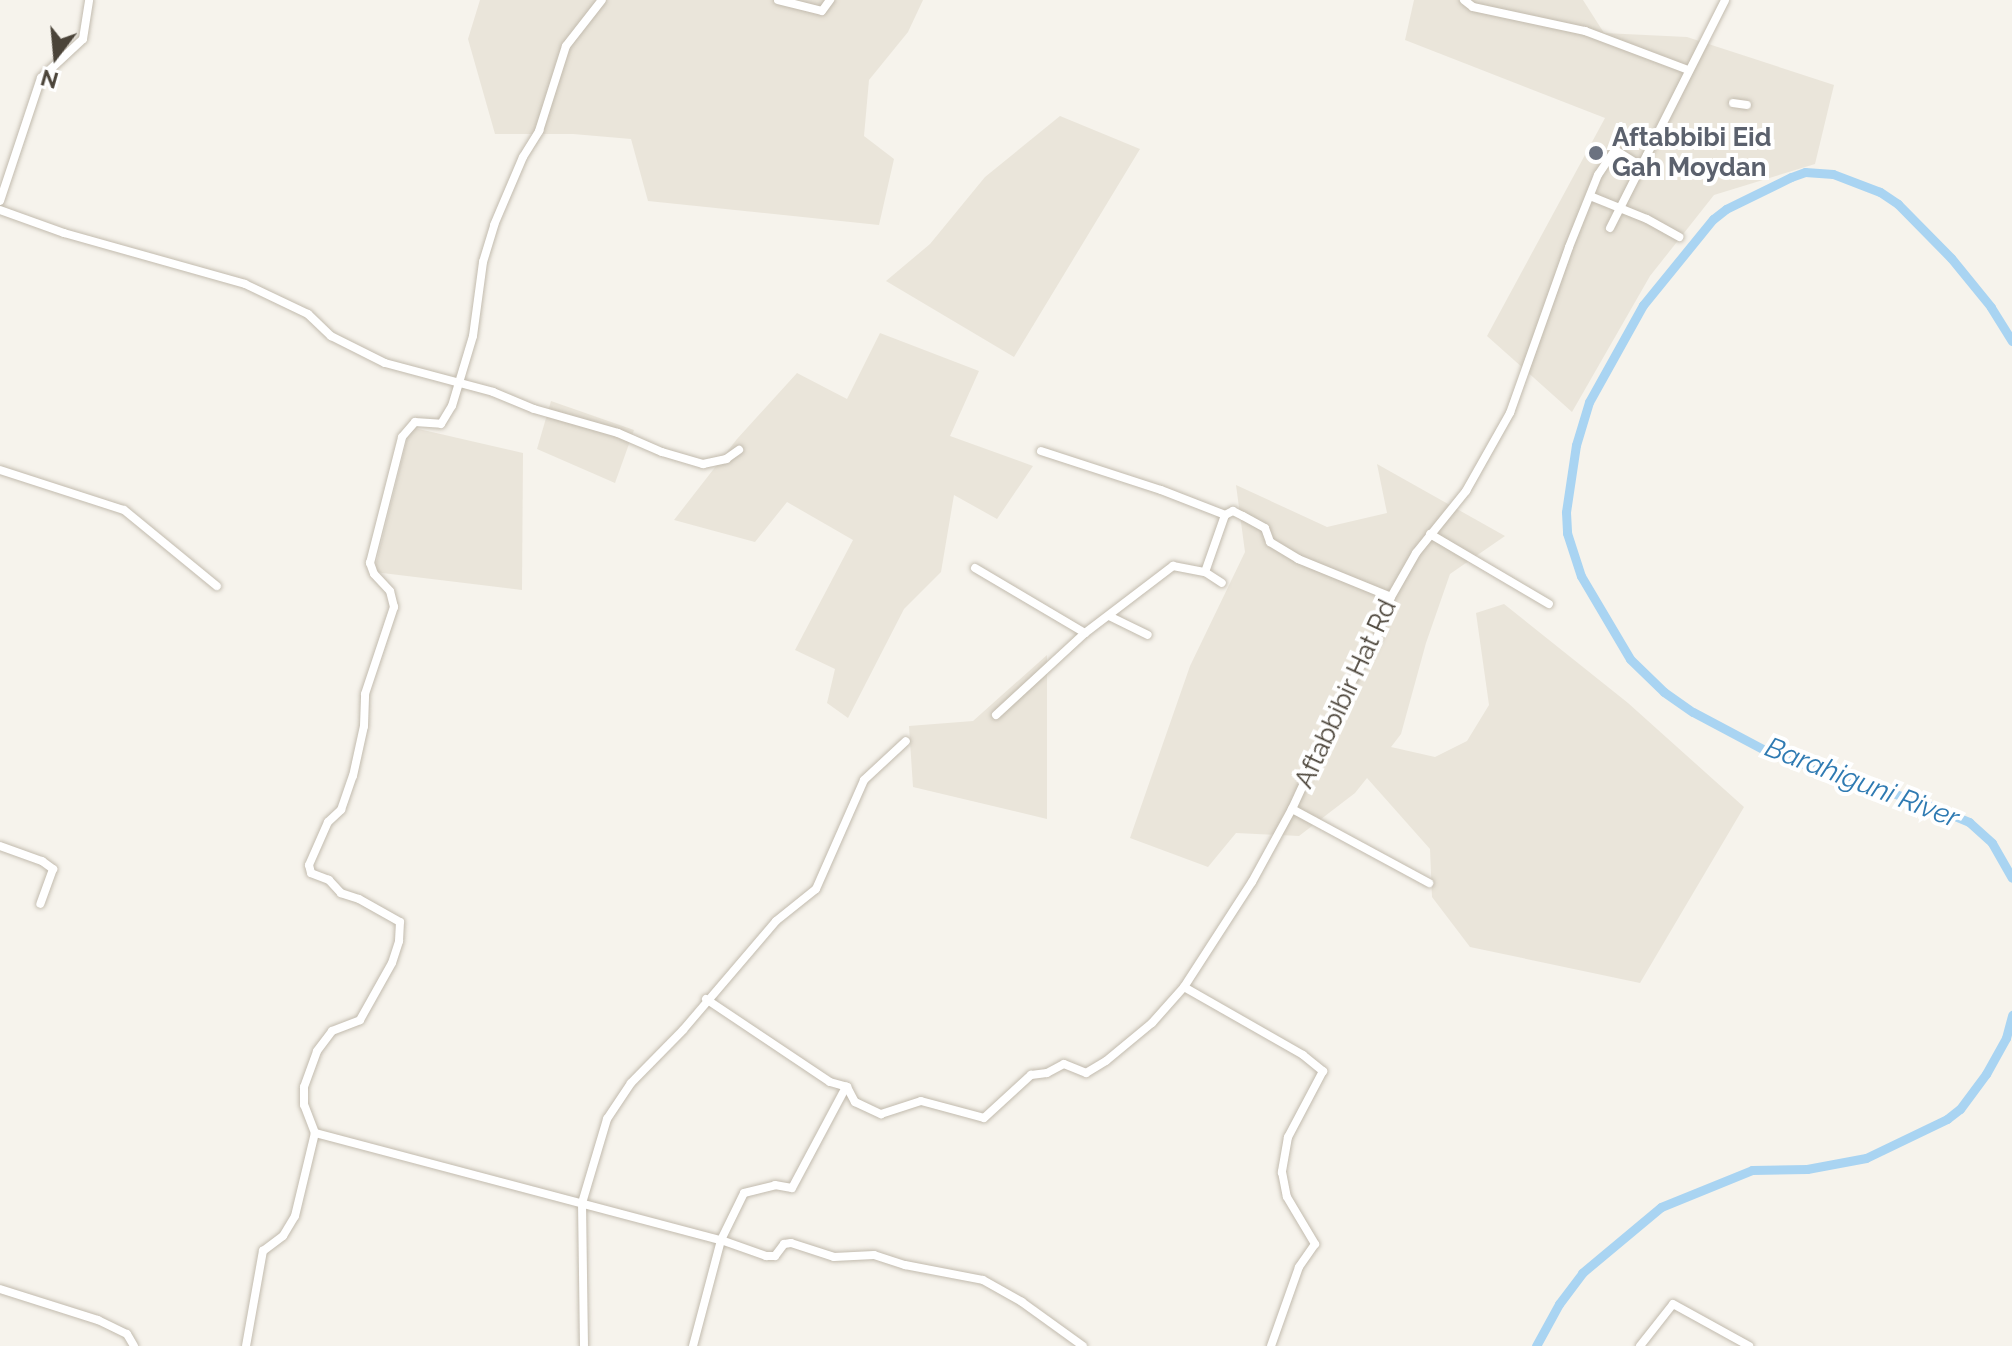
<!DOCTYPE html>
<style>
body{margin:0}
#map{position:relative;width:2012px;height:1346px;overflow:hidden;background:#f6f3ec;font-family:Raleway,sans-serif}
div>[style]{position:absolute}
.residential>*{inset:0;background:#eae5da}
.river>*{height:9px;margin:-4.5px;padding:0 4.5px;transform-origin:4.5px;border-radius:4.5px;background:#a9d4f2}
.roads{filter:drop-shadow(0 0 2px #c2bbae) drop-shadow(0 0 2px #c2bbae)}
.minor>*{height:8px;margin:-4px;padding:0 4px;transform-origin:4px;border-radius:4px;background:#fff}
.dots>*{width:22px;height:22px;translate:-50% -50%;box-sizing:border-box;border:4px solid #fff;border-radius:50%}
span{translate:-50% -50%;white-space:nowrap;text-align:center;line-height:1.15;-webkit-text-stroke:8px #fff;paint-order:stroke}
.worship-label{font-size:26px;color:#5b616d;font-weight:700}
.left{translate:0 -50%;text-align:left}
.street-label{font-size:26px;color:#4b4439}
.water-label{font-size:28px;color:#2e7ab2;font-style:italic}
.north{position:absolute;left:16px;top:16px;width:80px;height:80px;-webkit-text-stroke:6px #fff;paint-order:stroke;rotate:196deg;font-size:22px;font-weight:700;line-height:32px;text-align:center;color:#4b4439}
.north::after{content:'';display:block;margin:auto;width:28px;height:36px;background:#4b4439;clip-path:polygon(50% 0,100% 100%,50% 72%,0 100%)}
</style>
<div id="map">
<div class="residential">
<div style="clip-path:polygon(480px 0,923px 0,908px 32px,869px 80px,864px 136px,894px 159px,879px 225px,648px 201px,631px 139px,573px 134px,495px 134px,468px 39px)"></div>
<div style="clip-path:polygon(1414px 0,1583px 0,1604px 33px,1687px 37px,1834px 85px,1815px 164px,1714px 195px,1650px 276px,1572px 412px,1487px 336px,1605px 118px,1405px 40px)"></div>
<div style="clip-path:polygon(1060px 116px,1140px 149px,1014px 357px,886px 281px,930px 244px,985px 177px)"></div>
<div style="clip-path:polygon(880px 333px,979px 371px,950px 436px,1033px 466px,997px 519px,954px 495px,941px 572px,904px 609px,848px 718px,827px 703px,835px 669px,795px 650px,853px 540px,787px 502px,755px 542px,674px 520px,737px 439px,797px 373px,847px 399px)"></div>
<div style="clip-path:polygon(551px 401px,634px 430px,615px 483px,537px 449px)"></div>
<div style="clip-path:polygon(410px 427px,523px 453px,522px 590px,374px 572px)"></div>
<div style="clip-path:polygon(1377px 464px,1505px 536px,1450px 574px,1426px 643px,1401px 734px,1391px 747px,1435px 757px,1467px 741px,1489px 705px,1476px 613px,1504px 604px,1628px 703px,1744px 807px,1640px 983px,1470px 947px,1432px 897px,1430px 849px,1367px 778px,1355px 793px,1299px 836px,1236px 833px,1208px 867px,1130px 838px,1190px 666px,1245px 552px,1236px 485px,1327px 527px,1387px 513px)"></div>
<div style="clip-path:polygon(1047px 655px,1047px 819px,913px 787px,909px 726px,973px 721px)"></div>
</div>
<div class="river">
<div style="left:2012px;top:341px;width:40px;rotate:-122deg"></div>
<div style="left:1991px;top:307px;width:63px;rotate:-129.2deg"></div>
<div style="left:1951px;top:258px;width:76px;rotate:-134.5deg"></div>
<div style="left:1898px;top:204px;width:22px;rotate:-146deg"></div>
<div style="left:1880px;top:192px;width:50px;rotate:-159deg"></div>
<div style="left:1833px;top:174px;width:28px;rotate:-176deg"></div>
<div style="left:1805px;top:172px;width:15px;rotate:160deg"></div>
<div style="left:1791px;top:177px;width:72px;rotate:153.8deg"></div>
<div style="left:1726px;top:209px;width:16px;rotate:142deg"></div>
<div style="left:1713px;top:219px;width:111px;rotate:129.1deg"></div>
<div style="left:1643px;top:305px;width:111px;rotate:119.1deg"></div>
<div style="left:1589px;top:402px;width:45px;rotate:106.8deg"></div>
<div style="left:1576px;top:445px;width:68px;rotate:98.5deg"></div>
<div style="left:1566px;top:512px;width:21px;rotate:87deg"></div>
<div style="left:1567px;top:533px;width:45px;rotate:72deg"></div>
<div style="left:1581px;top:576px;width:96px;rotate:59.4deg"></div>
<div style="left:1630px;top:659px;width:47px;rotate:44.1deg"></div>
<div style="left:1664px;top:692px;width:35px;rotate:35deg"></div>
<div style="left:1693px;top:712px;width:89px;rotate:28deg"></div>
<div style="left:1772px;top:754px;width:162px;rotate:18deg"></div>
<div style="left:1926px;top:804px;width:47px;rotate:22.7deg"></div>
<div style="left:1969px;top:822px;width:31px;rotate:42deg"></div>
<div style="left:1992px;top:843px;width:40px;rotate:60.3deg"></div>
<div style="left:1536px;top:1346px;width:48px;rotate:-61.3deg"></div>
<div style="left:1559px;top:1304px;width:39px;rotate:-53deg"></div>
<div style="left:1582px;top:1273px;width:103px;rotate:-39.9deg"></div>
<div style="left:1661px;top:1207px;width:98px;rotate:-22.1deg"></div>
<div style="left:1752px;top:1170px;width:55px;rotate:-1deg"></div>
<div style="left:1807px;top:1169px;width:60px;rotate:-10.6deg"></div>
<div style="left:1866px;top:1158px;width:90px;rotate:-25.7deg"></div>
<div style="left:1947px;top:1119px;width:16px;rotate:-38deg"></div>
<div style="left:1960px;top:1109px;width:44px;rotate:-53.4deg"></div>
<div style="left:1986px;top:1074px;width:41px;rotate:-60.9deg"></div>
<div style="left:2006px;top:1038px;width:24px;rotate:-75deg"></div>
</div>
<div class="roads">
<div class="minor">
<div style="left:778px;top:0;width:45px;rotate:14deg"></div>
<div style="left:822px;top:11px;width:14px;rotate:-54deg"></div>
<div style="left:1464px;top:0;width:11px;rotate:38deg"></div>
<div style="left:1473px;top:7px;width:115px;rotate:12.1deg"></div>
<div style="left:1585px;top:31px;width:110px;rotate:20.7deg"></div>
<div style="left:1733px;top:103px;width:14px;rotate:8deg"></div>
<div style="left:1590px;top:196px;width:61px;rotate:22deg"></div>
<div style="left:1647px;top:219px;width:37px;rotate:29deg"></div>
<div style="left:0;top:201px;width:130px;rotate:-71.6deg"></div>
<div style="left:41px;top:78px;width:57px;rotate:-42.9deg"></div>
<div style="left:83px;top:39px;width:39px;rotate:-81deg"></div>
<div style="left:0;top:210px;width:68px;rotate:19.8deg"></div>
<div style="left:64px;top:233px;width:188px;rotate:15.7deg"></div>
<div style="left:245px;top:284px;width:70px;rotate:25.5deg"></div>
<div style="left:308px;top:314px;width:32px;rotate:44deg"></div>
<div style="left:331px;top:336px;width:60px;rotate:26.6deg"></div>
<div style="left:385px;top:363px;width:112px;rotate:15deg"></div>
<div style="left:493px;top:392px;width:44px;rotate:22.5deg"></div>
<div style="left:534px;top:409px;width:87px;rotate:15.9deg"></div>
<div style="left:618px;top:433px;width:48px;rotate:23.4deg"></div>
<div style="left:662px;top:452px;width:43px;rotate:16.3deg"></div>
<div style="left:703px;top:464px;width:24px;rotate:-12deg"></div>
<div style="left:726px;top:459px;width:16px;rotate:-35deg"></div>
<div style="left:1610px;top:228px;width:255px;rotate:-63.2deg"></div>
<div style="left:1041px;top:451px;width:126px;rotate:18deg"></div>
<div style="left:1161px;top:490px;width:69px;rotate:21.3deg"></div>
<div style="left:1225px;top:515px;width:60px;rotate:109.3deg"></div>
<div style="left:0;top:470px;width:130px;rotate:17.9deg"></div>
<div style="left:124px;top:510px;width:120px;rotate:39.3deg"></div>
<div style="left:1225px;top:515px;width:9px;rotate:-27deg"></div>
<div style="left:1233px;top:511px;width:11px;rotate:27deg"></div>
<div style="left:1243px;top:516px;width:25px;rotate:29deg"></div>
<div style="left:1265px;top:528px;width:15px;rotate:70deg"></div>
<div style="left:1270px;top:542px;width:33px;rotate:31deg"></div>
<div style="left:1298px;top:559px;width:100px;rotate:22.2deg"></div>
<div style="left:1430px;top:534px;width:138px;rotate:30.5deg"></div>
<div style="left:975px;top:568px;width:128px;rotate:30.6deg"></div>
<div style="left:1109px;top:616px;width:43px;rotate:26deg"></div>
<div style="left:996px;top:715px;width:121px;rotate:-42.7deg"></div>
<div style="left:1085px;top:633px;width:111px;rotate:-37.3deg"></div>
<div style="left:1173px;top:566px;width:33px;rotate:11deg"></div>
<div style="left:1205px;top:572px;width:20px;rotate:33deg"></div>
<div style="left:1292px;top:809px;width:156px;rotate:28.4deg"></div>
<div style="left:0;top:846px;width:45px;rotate:19.7deg"></div>
<div style="left:42px;top:861px;width:14px;rotate:36deg"></div>
<div style="left:53px;top:869px;width:37px;rotate:110deg"></div>
<div style="left:1184px;top:987px;width:137px;rotate:29.7deg"></div>
<div style="left:1303px;top:1055px;width:26px;rotate:39deg"></div>
<div style="left:1323px;top:1071px;width:75px;rotate:117.9deg"></div>
<div style="left:1288px;top:1137px;width:36px;rotate:100deg"></div>
<div style="left:1282px;top:1172px;width:25px;rotate:79deg"></div>
<div style="left:1287px;top:1197px;width:55px;rotate:59.2deg"></div>
<div style="left:1315px;top:1244px;width:28px;rotate:125deg"></div>
<div style="left:1299px;top:1267px;width:84px;rotate:109.5deg"></div>
<div style="left:706px;top:999px;width:149px;rotate:33.8deg"></div>
<div style="left:830px;top:1082px;width:18px;rotate:16deg"></div>
<div style="left:847px;top:1087px;width:17px;rotate:62deg"></div>
<div style="left:855px;top:1102px;width:29px;rotate:25deg"></div>
<div style="left:881px;top:1114px;width:42px;rotate:-18deg"></div>
<div style="left:921px;top:1101px;width:65px;rotate:15.1deg"></div>
<div style="left:984px;top:1118px;width:64px;rotate:-42.5deg"></div>
<div style="left:1031px;top:1075px;width:16px;rotate:-7deg"></div>
<div style="left:1047px;top:1073px;width:19px;rotate:-28deg"></div>
<div style="left:1064px;top:1064px;width:24px;rotate:22deg"></div>
<div style="left:1086px;top:1073px;width:23px;rotate:-31deg"></div>
<div style="left:1106px;top:1061px;width:60px;rotate:-39.6deg"></div>
<div style="left:1152px;top:1023px;width:48px;rotate:-48.4deg"></div>
<div style="left:1184px;top:987px;width:125px;rotate:-57.1deg"></div>
<div style="left:1252px;top:882px;width:83px;rotate:-61.3deg"></div>
<div style="left:1292px;top:809px;width:131px;rotate:-65.2deg"></div>
<div style="left:1347px;top:690px;width:60px;rotate:-60deg"></div>
<div style="left:1377px;top:638px;width:43px;rotate:-71.1deg"></div>
<div style="left:1391px;top:597px;width:51px;rotate:-60.4deg"></div>
<div style="left:1416px;top:553px;width:80px;rotate:-51.1deg"></div>
<div style="left:1466px;top:491px;width:90px;rotate:-60.6deg"></div>
<div style="left:1510px;top:413px;width:176px;rotate:-70.4deg"></div>
<div style="left:1569px;top:247px;width:78px;rotate:-68.1deg"></div>
<div style="left:1598px;top:175px;width:30px;rotate:-56deg"></div>
<div style="left:1615px;top:150px;width:32px;rotate:32deg"></div>
<div style="left:315px;top:1133px;width:420px;rotate:14.8deg"></div>
<div style="left:721px;top:1240px;width:48px;rotate:19.6deg"></div>
<div style="left:766px;top:1256px;width:9px"></div>
<div style="left:775px;top:1256px;width:15px;rotate:-53deg"></div>
<div style="left:784px;top:1244px;width:7px;rotate:-8deg"></div>
<div style="left:791px;top:1243px;width:45px;rotate:18deg"></div>
<div style="left:834px;top:1257px;width:40px;rotate:-2.9deg"></div>
<div style="left:874px;top:1255px;width:33px;rotate:18deg"></div>
<div style="left:905px;top:1265px;width:79px;rotate:10.9deg"></div>
<div style="left:983px;top:1280px;width:45px;rotate:29.4deg"></div>
<div style="left:1022px;top:1302px;width:75px;rotate:35.8deg"></div>
<div style="left:0;top:1289px;width:103px;rotate:17.6deg"></div>
<div style="left:98px;top:1320px;width:32px;rotate:26deg"></div>
<div style="left:127px;top:1334px;width:14px;rotate:60deg"></div>
<div style="left:246px;top:1346px;width:97px;rotate:-79.9deg"></div>
<div style="left:263px;top:1251px;width:25px;rotate:-37deg"></div>
<div style="left:283px;top:1236px;width:23px;rotate:-59deg"></div>
<div style="left:295px;top:1216px;width:85px;rotate:-76.5deg"></div>
<div style="left:315px;top:1133px;width:30px;rotate:-111deg"></div>
<div style="left:304px;top:1105px;width:18px;rotate:-90deg"></div>
<div style="left:304px;top:1087px;width:38px;rotate:-70deg"></div>
<div style="left:317px;top:1051px;width:25px;rotate:-53deg"></div>
<div style="left:332px;top:1031px;width:30px;rotate:-21deg"></div>
<div style="left:360px;top:1020px;width:65px;rotate:-60.7deg"></div>
<div style="left:392px;top:963px;width:23px;rotate:-72deg"></div>
<div style="left:399px;top:941px;width:19px;rotate:-87deg"></div>
<div style="left:400px;top:922px;width:47px;rotate:-150.7deg"></div>
<div style="left:359px;top:899px;width:19px;rotate:-162deg"></div>
<div style="left:341px;top:893px;width:18px;rotate:-133deg"></div>
<div style="left:329px;top:880px;width:19px;rotate:-159deg"></div>
<div style="left:311px;top:873px;width:8px;rotate:-104deg"></div>
<div style="left:309px;top:865px;width:47px;rotate:-66.2deg"></div>
<div style="left:328px;top:822px;width:18px;rotate:-43deg"></div>
<div style="left:341px;top:810px;width:36px;rotate:-71deg"></div>
<div style="left:353px;top:776px;width:51px;rotate:-77.6deg"></div>
<div style="left:364px;top:726px;width:32px;rotate:-88deg"></div>
<div style="left:365px;top:694px;width:92px;rotate:-71.6deg"></div>
<div style="left:394px;top:607px;width:16px;rotate:-104deg"></div>
<div style="left:390px;top:591px;width:23px;rotate:-133deg"></div>
<div style="left:374px;top:574px;width:12px;rotate:-110deg"></div>
<div style="left:370px;top:563px;width:130px;rotate:-75.7deg"></div>
<div style="left:402px;top:437px;width:20px;rotate:-49deg"></div>
<div style="left:415px;top:422px;width:26px;rotate:4deg"></div>
<div style="left:441px;top:424px;width:21px;rotate:-59deg"></div>
<div style="left:452px;top:406px;width:73px;rotate:-73.3deg"></div>
<div style="left:473px;top:336px;width:75px;rotate:-82.3deg"></div>
<div style="left:483px;top:262px;width:39px;rotate:-73deg"></div>
<div style="left:494px;top:225px;width:74px;rotate:-66.9deg"></div>
<div style="left:523px;top:157px;width:31px;rotate:-58deg"></div>
<div style="left:539px;top:131px;width:89px;rotate:-72.4deg"></div>
<div style="left:566px;top:46px;width:58px;rotate:-52deg"></div>
<div style="left:584px;top:1346px;width:143px;rotate:-90.8deg"></div>
<div style="left:582px;top:1203px;width:88px;rotate:-73.4deg"></div>
<div style="left:607px;top:1119px;width:43px;rotate:-56.3deg"></div>
<div style="left:631px;top:1083px;width:74px;rotate:-45.5deg"></div>
<div style="left:683px;top:1030px;width:143px;rotate:-49.5deg"></div>
<div style="left:776px;top:921px;width:51px;rotate:-38.7deg"></div>
<div style="left:816px;top:889px;width:119px;rotate:-66.2deg"></div>
<div style="left:864px;top:780px;width:57px;rotate:-42.9deg"></div>
<div style="left:693px;top:1346px;width:110px;rotate:-75.2deg"></div>
<div style="left:721px;top:1240px;width:52px;rotate:-63.9deg"></div>
<div style="left:744px;top:1193px;width:32px;rotate:-14deg"></div>
<div style="left:775px;top:1185px;width:17px;rotate:10deg"></div>
<div style="left:792px;top:1188px;width:115px;rotate:-61.9deg"></div>
<div style="left:1640px;top:1346px;width:53px;rotate:-51.8deg"></div>
<div style="left:1673px;top:1304px;width:87px;rotate:28.9deg"></div>
</div>
</div>
<div class="dots">
<div style="left:1596px;top:153px;background:#6b7280"></div>
</div>
<div class="worship-label">
<span class="left" style="left:1612px;top:153px">Aftabbibi Eid<br>Gah Moydan</span>
</div>
<div class="street-label">
<span style="left:1346px;top:694px;rotate:-65deg">Aftabbibir Hat Rd</span>
</div>
<div class="water-label">
<span style="left:1862px;top:783px;rotate:21deg">Barahiguni River</span>
</div>
<div class="north">N</div>
</div>
